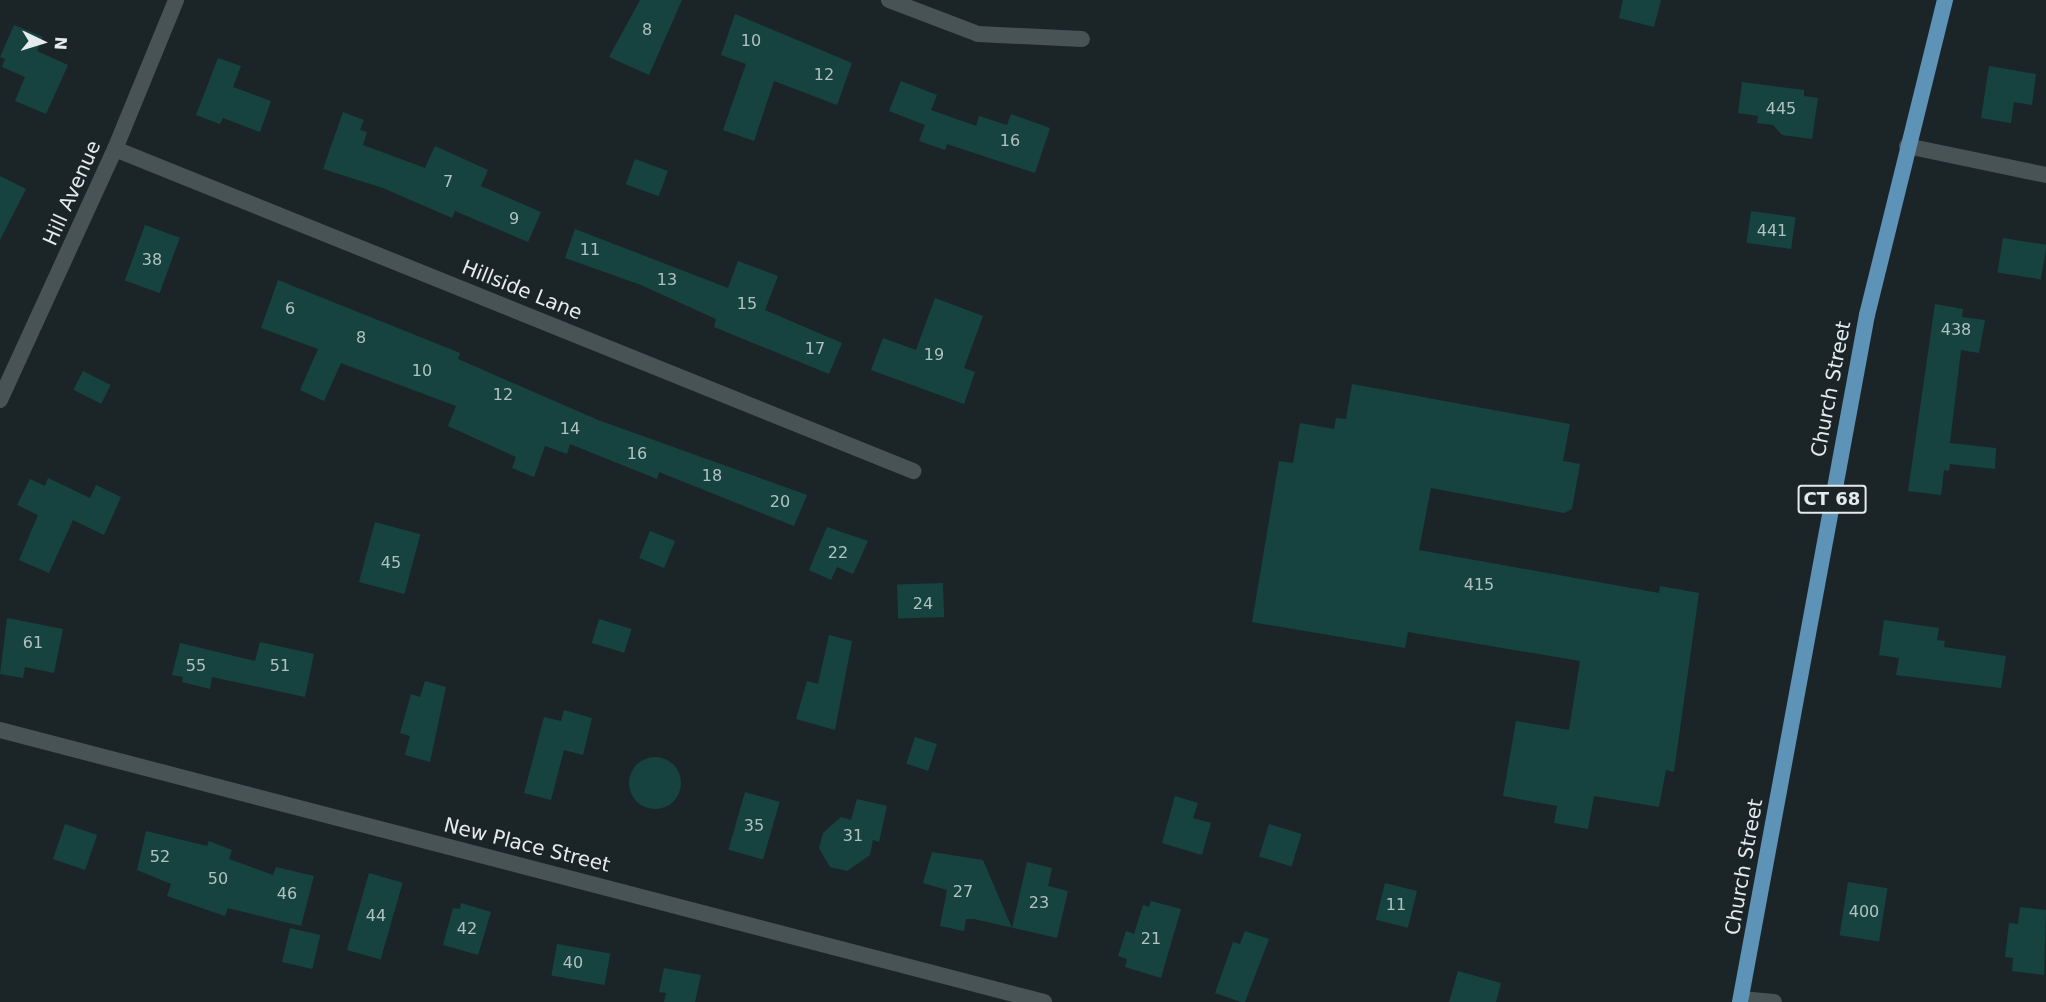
<!DOCTYPE html>
<style>
body{margin:0}
#map{position:relative;width:2046px;height:1002px;overflow:hidden;background:#1b2528;font-family:"DejaVu Sans",sans-serif}
div>[style]{position:absolute}
.building>*{inset:0;background:#164340;transform-origin:0 0}
.round{border-radius:50%}
.minor>*{height:16px;margin:-8px;padding:0 8px;transform-origin:8px;border-radius:8px;background:#485356}
.tertiary>*{height:16px;margin:-8px;padding:0 8px;transform-origin:8px;border-radius:8px;background:#485356}
.primary>*{height:16px;margin:-8px;padding:0 8px;transform-origin:8px;border-radius:8px;background:#5c93b7}
span{translate:-50% -50%;white-space:nowrap;text-align:center;line-height:1.15;-webkit-text-stroke:4.5px #1b2528;paint-order:stroke}
.number-label{font-size:16px;color:#b1c1c2}
.number-label span{-webkit-text-stroke-width:0}
.shield-label span{padding:2px 4px;background:#1b2528;border:2px solid;border-radius:4px;-webkit-text-stroke-width:0}
.shield-label{font-size:18px;color:#e5ebed;font-weight:700}
.street-label{font-size:20px;color:#e5ebed}
.north{position:absolute;left:12px;top:12px;width:60px;height:60px;-webkit-text-stroke:4px #1b2528;paint-order:stroke;rotate:94deg;font-size:16px;font-weight:700;line-height:24px;text-align:center;color:#e5ebed}
.north::after{content:'';display:block;margin:auto;width:21px;height:27px;background:#e5ebed;clip-path:polygon(50% 0,100% 100%,50% 72%,0 100%)}
</style>
<div id="map">
<div class="building">
<div style="clip-path:polygon(640px 0,682px 0,649px 75px,609px 57px)"></div>
<div style="clip-path:polygon(1623px 0,1661px 0,1654px 27px,1619px 18px)"></div>
<div style="clip-path:polygon(735px 14px,852px 63px,837px 105px,774px 81px,754px 141px,723px 130px,746px 64px,721px 55px)"></div>
<div style="clip-path:polygon(14px 25px,43px 37px,37px 51px,68px 65px,46px 114px,15px 101px,25px 77px,2px 67px,5px 59px,0 57px)"></div>
<div style="clip-path:polygon(218px 58px,241px 66px,233px 87px,271px 101px,260px 132px,223px 118px,220px 124px,196px 115px)"></div>
<div style="clip-path:polygon(1989px 66px,2036px 74px,2032px 105px,2014px 102px,2011px 123px,1981px 118px)"></div>
<div style="clip-path:polygon(901px 81px,937px 95px,931px 110px,976px 126px,979px 116px,1007px 125px,1011px 114px,1050px 128px,1035px 173px,947px 144px,945px 150px,919px 141px,925px 125px,889px 111px)"></div>
<div style="clip-path:polygon(1742px 82px,1804px 90px,1804px 96px,1818px 98px,1812px 139px,1782px 135px,1773px 125px,1757px 123px,1758px 116px,1738px 113px)"></div>
<div style="clip-path:polygon(343px 112px,364px 120px,360px 130px,367px 132px,363px 145px,425px 168px,435px 146px,488px 170px,481px 186px,541px 212px,528px 242px,455px 211px,452px 218px,383px 188px,323px 169px)"></div>
<div style="left:635px;top:159px;width:35px;height:27px;rotate:20deg"></div>
<div style="clip-path:polygon(0 176px,26px 189px,0 240px)"></div>
<div style="left:1751px;top:211px;width:45px;height:32px;rotate:8deg"></div>
<div style="left:145px;top:225px;width:37px;height:59px;rotate:20deg"></div>
<div style="clip-path:polygon(575px 229px,728px 288px,738px 261px,778px 276px,765px 310px,842px 343px,829px 374px,714px 327px,716px 319px,641px 285px,565px 258px)"></div>
<div style="left:2003px;top:238px;width:44px;height:35px;rotate:9deg"></div>
<div style="clip-path:polygon(278px 280px,460px 353px,458px 359px,598px 420px,807px 495px,794px 526px,659px 472px,657px 479px,570px 444px,567px 454px,545px 446px,534px 477px,512px 468px,516px 457px,448px 426px,456px 406px,341px 363px,324px 401px,300px 390px,318px 349px,261px 328px)"></div>
<div style="clip-path:polygon(935px 298px,983px 316px,964px 368px,975px 372px,964px 404px,871px 370px,883px 338px,916px 350px)"></div>
<div style="clip-path:polygon(1935px 304px,1963px 309px,1962px 317px,1985px 320px,1979px 353px,1961px 350px,1950px 443px,1996px 448px,1995px 469px,1950px 464px,1949px 471px,1944px 470px,1941px 495px,1908px 491px)"></div>
<div style="left:83px;top:371px;width:31px;height:21px;rotate:27deg"></div>
<div style="clip-path:polygon(1352px 384px,1570px 424px,1563px 461px,1580px 464px,1572px 509px,1564px 513px,1431px 488px,1419px 550px,1659px 593px,1660px 586px,1699px 593px,1674px 772px,1666px 770px,1659px 807px,1594px 796px,1588px 829px,1554px 823px,1557px 806px,1503px 796px,1516px 721px,1569px 730px,1580px 661px,1408px 632px,1405px 648px,1252px 622px,1279px 461px,1293px 463px,1300px 423px,1334px 429px,1336px 418px,1346px 419px)"></div>
<div style="clip-path:polygon(48px 478px,90px 498px,96px 485px,121px 497px,104px 535px,73px 520px,49px 573px,19px 560px,38px 515px,17px 505px,30px 479px,45px 486px)"></div>
<div style="left:375px;top:522px;width:47px;height:62px;rotate:15deg"></div>
<div style="clip-path:polygon(827px 527px,868px 541px,853px 574px,837px 567px,831px 580px,809px 570px)"></div>
<div style="left:650px;top:531px;width:27px;height:29px;rotate:22deg"></div>
<div style="left:943px;top:583px;width:34px;height:46px;rotate:88deg"></div>
<div style="clip-path:polygon(7px 618px,63px 629px,54px 673px,25px 667px,23px 678px,0 674px)"></div>
<div style="left:599px;top:619px;width:34px;height:25px;rotate:17deg"></div>
<div style="clip-path:polygon(1884px 620px,1939px 628px,1937px 640px,1945px 641px,1944px 647px,2006px 656px,2001px 688px,1896px 675px,1899px 658px,1879px 655px)"></div>
<div style="clip-path:polygon(829px 635px,852px 641px,835px 730px,796px 719px,807px 681px,818px 684px)"></div>
<div style="clip-path:polygon(260px 642px,314px 654px,305px 697px,212px 677px,210px 689px,182px 682px,183px 677px,172px 675px,180px 643px,255px 661px)"></div>
<div style="clip-path:polygon(425px 681px,446px 687px,430px 762px,405px 755px,410px 736px,400px 733px,411px 694px,420px 697px)"></div>
<div style="clip-path:polygon(564px 710px,592px 718px,583px 755px,564px 750px,551px 800px,524px 793px,544px 717px,561px 721px)"></div>
<div style="left:915px;top:737px;width:23px;height:28px;rotate:18deg"></div>
<div class="round" style="left:629px;top:757px;width:52px;height:52px"></div>
<div style="left:745px;top:792px;width:36px;height:60px;rotate:16deg"></div>
<div style="clip-path:polygon(1175px 796px,1198px 803px,1193px 818px,1211px 823px,1202px 855px,1162px 843px)"></div>
<div style="clip-path:polygon(857px 799px,887px 806px,879px 842px,873px 840px,870px 855px,847px 871px,830px 867px,819px 848px,823px 833px,841px 817px,851px 820px)"></div>
<div style="left:65px;top:824px;width:34px;height:37px;rotate:19deg"></div>
<div style="left:1269px;top:824px;width:34px;height:34px;rotate:17deg"></div>
<div style="clip-path:polygon(146px 831px,207px 846px,209px 841px,232px 850px,229px 859px,273px 875px,276px 867px,314px 876px,301px 926px,228px 908px,225px 916px,167px 896px,171px 884px,137px 870px)"></div>
<div style="clip-path:polygon(932px 852px,983px 860px,1012px 928px,1027px 862px,1052px 868px,1048px 886px,1068px 891px,1057px 938px,974px 919px,966px 919px,964px 931px,940px 926px,947px 890px,923px 883px)"></div>
<div style="left:369px;top:873px;width:35px;height:80px;rotate:16deg"></div>
<div style="left:1848px;top:882px;width:40px;height:54px;rotate:9deg"></div>
<div style="left:1385px;top:883px;width:33px;height:38px;rotate:14deg"></div>
<div style="clip-path:polygon(1151px 901px,1181px 909px,1161px 978px,1125px 967px,1127px 959px,1118px 956px,1126px 931px,1134px 934px,1143px 905px,1149px 907px)"></div>
<div style="clip-path:polygon(461px 903px,491px 912px,478px 955px,443px 945px,453px 908px,460px 909px)"></div>
<div style="clip-path:polygon(2020px 907px,2046px 910px,2044px 975px,2012px 971px,2013px 958px,2005px 957px,2009px 923px,2018px 924px)"></div>
<div style="left:290px;top:928px;width:31px;height:35px;rotate:13deg"></div>
<div style="clip-path:polygon(1245px 931px,1269px 939px,1245px 1002px,1241px 1002px,1215px 993px,1233px 942px,1240px 944px)"></div>
<div style="left:557px;top:944px;width:54px;height:32px;rotate:10deg"></div>
<div style="clip-path:polygon(664px 968px,701px 975px,695px 1002px,664px 1002px,666px 993px,659px 992px)"></div>
<div style="clip-path:polygon(1458px 971px,1501px 983px,1496px 1002px,1449px 1002px)"></div>
</div>
<div class="minor">
<div style="left:889px;top:0;width:95px;rotate:20.9deg"></div>
<div style="left:978px;top:34px;width:104px;rotate:2.8deg"></div>
<div style="left:1907px;top:146px;width:142px;rotate:11.8deg"></div>
<div style="left:115px;top:149px;width:861px;rotate:21.97deg"></div>
<div style="left:0;top:400px;width:276px;rotate:-65.4deg"></div>
<div style="left:115px;top:149px;width:161px;rotate:-67.7deg"></div>
<div style="left:0;top:730px;width:1079px;rotate:14.6deg"></div>
</div>
<div class="tertiary">
<div style="left:1741px;top:999px;width:33px;rotate:5deg"></div>
</div>
<div class="primary">
<div style="left:1740px;top:1002px;width:699px;rotate:-79.53deg"></div>
<div style="left:1867px;top:315px;width:325px;rotate:-76.1deg"></div>
</div>
<div class="number-label">
<span style="left:647px;top:30px">8</span>
<span style="left:751px;top:41px">10</span>
<span style="left:824px;top:75px">12</span>
<span style="left:1781px;top:109px">445</span>
<span style="left:1010px;top:141px">16</span>
<span style="left:448px;top:182px">7</span>
<span style="left:514px;top:219px">9</span>
<span style="left:1772px;top:231px">441</span>
<span style="left:590px;top:250px">11</span>
<span style="left:152px;top:260px">38</span>
<span style="left:667px;top:280px">13</span>
<span style="left:747px;top:304px">15</span>
<span style="left:290px;top:309px">6</span>
<span style="left:1956px;top:330px">438</span>
<span style="left:361px;top:338px">8</span>
<span style="left:815px;top:349px">17</span>
<span style="left:934px;top:355px">19</span>
<span style="left:422px;top:371px">10</span>
<span style="left:503px;top:395px">12</span>
<span style="left:570px;top:429px">14</span>
<span style="left:637px;top:454px">16</span>
<span style="left:712px;top:476px">18</span>
<span style="left:780px;top:502px">20</span>
<span style="left:838px;top:553px">22</span>
<span style="left:391px;top:563px">45</span>
<span style="left:1479px;top:585px">415</span>
<span style="left:923px;top:604px">24</span>
<span style="left:33px;top:643px">61</span>
<span style="left:196px;top:666px">55</span>
<span style="left:280px;top:666px">51</span>
<span style="left:754px;top:826px">35</span>
<span style="left:853px;top:836px">31</span>
<span style="left:160px;top:857px">52</span>
<span style="left:218px;top:879px">50</span>
<span style="left:963px;top:892px">27</span>
<span style="left:287px;top:894px">46</span>
<span style="left:1039px;top:903px">23</span>
<span style="left:1396px;top:905px">11</span>
<span style="left:1864px;top:912px">400</span>
<span style="left:376px;top:916px">44</span>
<span style="left:467px;top:929px">42</span>
<span style="left:1151px;top:939px">21</span>
<span style="left:573px;top:963px">40</span>
</div>
<div class="shield-label">
<span style="left:1832px;top:499px">CT 68</span>
</div>
<div class="street-label">
<span style="left:72px;top:193px;rotate:-66deg">Hill Avenue</span>
<span style="left:522px;top:290px;rotate:22deg">Hillside Lane</span>
<span style="left:1831px;top:389px;rotate:-79deg">Church Street</span>
<span style="left:527px;top:845px;rotate:14deg">New Place Street</span>
<span style="left:1744px;top:867px;rotate:-80deg">Church Street</span>
</div>
<div class="north">N</div>
</div>
